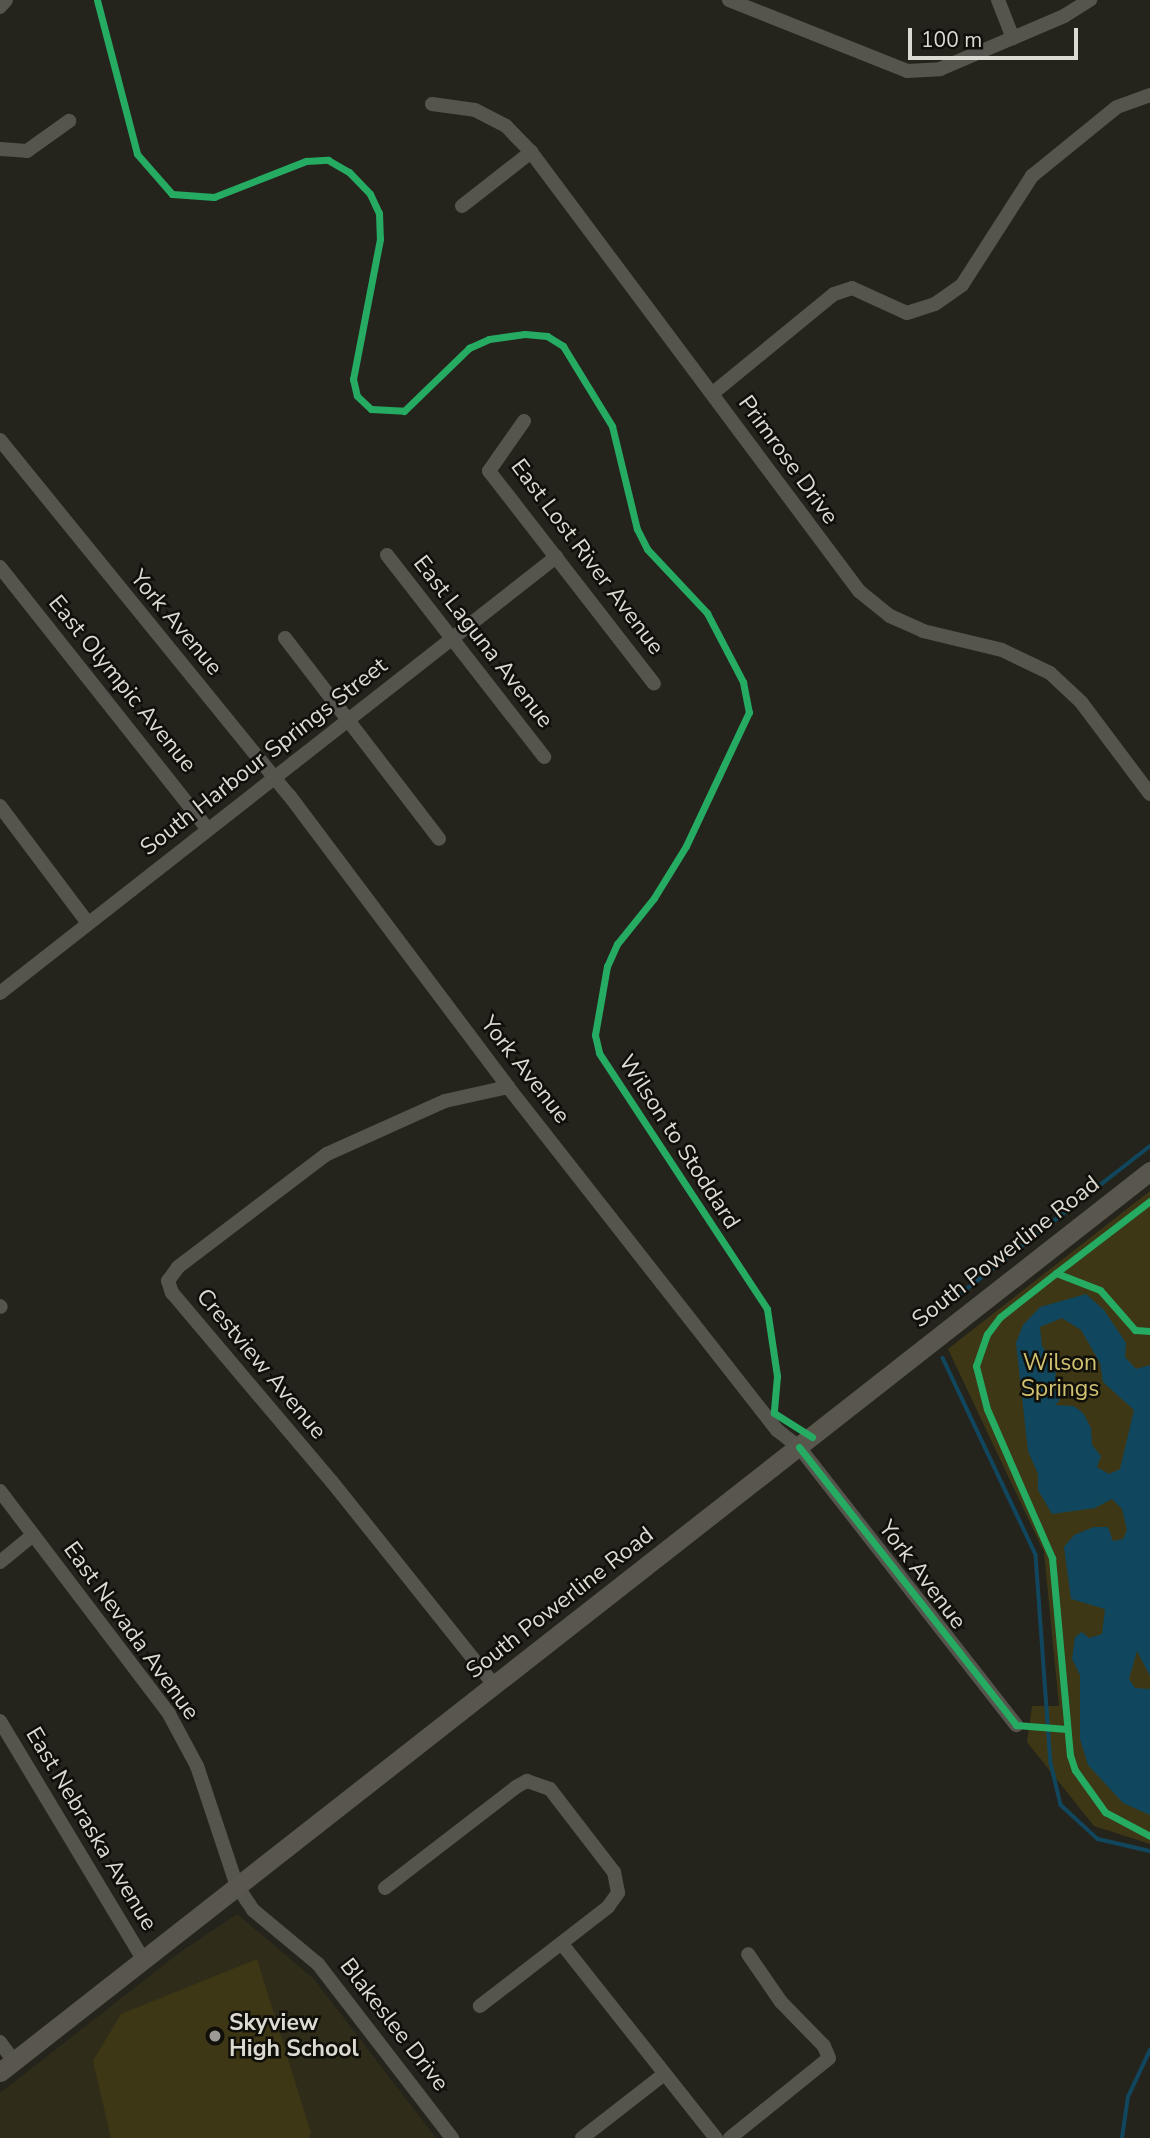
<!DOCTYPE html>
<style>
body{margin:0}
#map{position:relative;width:1150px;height:2138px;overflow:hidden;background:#25241c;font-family:"Nunito Sans",sans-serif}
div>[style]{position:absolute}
.built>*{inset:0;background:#2f2c19}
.green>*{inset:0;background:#3d3716}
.water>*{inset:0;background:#11475e}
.stream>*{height:3.5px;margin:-1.75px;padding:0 1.75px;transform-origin:1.75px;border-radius:1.75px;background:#11475e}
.street>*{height:14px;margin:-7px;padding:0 7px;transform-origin:7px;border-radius:7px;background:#56554d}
.secondary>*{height:19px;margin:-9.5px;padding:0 9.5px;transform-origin:9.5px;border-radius:9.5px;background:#58564d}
.cycleway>*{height:7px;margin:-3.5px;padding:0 3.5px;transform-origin:3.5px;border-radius:3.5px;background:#26ab63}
.dots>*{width:19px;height:19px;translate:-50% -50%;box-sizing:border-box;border:4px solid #110f09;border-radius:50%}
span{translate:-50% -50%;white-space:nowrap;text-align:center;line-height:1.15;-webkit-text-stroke:5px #110f09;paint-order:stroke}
.street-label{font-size:23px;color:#dcdad1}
.park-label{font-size:23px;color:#d1c272}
.poi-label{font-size:23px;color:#dcdad1;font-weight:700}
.left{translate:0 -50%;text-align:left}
.scale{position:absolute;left:908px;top:28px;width:170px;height:32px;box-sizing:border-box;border:4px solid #dcdad1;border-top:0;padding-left:9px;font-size:21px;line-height:24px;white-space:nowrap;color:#dcdad1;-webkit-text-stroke:5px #110f09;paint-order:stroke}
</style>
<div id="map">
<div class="built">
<div style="clip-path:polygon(237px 1914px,313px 1978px,436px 2138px,0 2138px,0 2093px,179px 1953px)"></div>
</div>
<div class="green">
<div style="clip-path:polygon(1150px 1191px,1150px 1844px,1094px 1826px,1027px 1742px,1032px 1706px,1059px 1706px,1044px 1552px,948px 1349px)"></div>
<div style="clip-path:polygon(257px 1959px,311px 2133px,309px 2138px,111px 2138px,93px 2061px,121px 2014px)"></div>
</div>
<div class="water">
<div style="clip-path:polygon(evenodd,1086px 1294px,1104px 1310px,1126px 1343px,1125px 1357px,1136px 1369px,1150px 1365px,1150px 1676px,1137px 1651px,1129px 1679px,1135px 1688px,1150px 1689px,1150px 1815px,1123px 1803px,1088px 1765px,1080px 1739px,1080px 1675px,1072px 1659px,1075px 1637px,1082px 1632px,1089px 1638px,1102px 1634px,1105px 1609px,1071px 1599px,1064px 1547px,1074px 1535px,1094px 1527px,1108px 1527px,1113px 1541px,1123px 1539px,1127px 1530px,1122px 1509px,1112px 1499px,1095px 1508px,1052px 1514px,1038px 1490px,1038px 1474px,1028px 1451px,1016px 1343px,1023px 1325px,1040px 1307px,1086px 1294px,1062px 1318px,1081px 1330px,1100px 1363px,1103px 1382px,1134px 1410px,1120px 1469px,1109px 1474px,1097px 1467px,1101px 1456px,1092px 1445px,1091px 1428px,1083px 1413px,1074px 1406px,1055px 1405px,1060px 1400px,1055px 1390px,1056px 1365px,1042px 1346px,1040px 1327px,1062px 1318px)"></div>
</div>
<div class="stream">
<div style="left:928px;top:1319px;width:281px;rotate:-37.9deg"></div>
<div style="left:943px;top:1358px;width:218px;rotate:64.7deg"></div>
<div style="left:1036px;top:1555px;width:209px;rotate:85.9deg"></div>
<div style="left:1051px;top:1763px;width:43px;rotate:76.6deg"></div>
<div style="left:1061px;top:1805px;width:50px;rotate:42.6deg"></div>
<div style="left:1098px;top:1839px;width:53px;rotate:13deg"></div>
<div style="left:1122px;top:2138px;width:41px;rotate:-81.7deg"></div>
<div style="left:1128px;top:2097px;width:52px;rotate:-64.9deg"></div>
</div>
<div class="street">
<div style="left:729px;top:0;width:192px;rotate:21.7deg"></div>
<div style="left:907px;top:71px;width:33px;rotate:-3deg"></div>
<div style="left:940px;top:69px;width:135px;rotate:-23.1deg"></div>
<div style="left:1064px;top:16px;width:31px;rotate:-32deg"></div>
<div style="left:998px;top:0;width:41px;rotate:68.5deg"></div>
<div style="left:0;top:7px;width:9px;rotate:-49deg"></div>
<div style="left:432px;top:104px;width:43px;rotate:7.9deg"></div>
<div style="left:475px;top:110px;width:35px;rotate:27deg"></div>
<div style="left:506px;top:126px;width:36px;rotate:46deg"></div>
<div style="left:531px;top:152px;width:548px;rotate:53.23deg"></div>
<div style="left:859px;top:591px;width:40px;rotate:39deg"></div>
<div style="left:890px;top:616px;width:36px;rotate:24deg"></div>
<div style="left:923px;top:631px;width:81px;rotate:13.5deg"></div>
<div style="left:1002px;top:650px;width:53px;rotate:25.6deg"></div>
<div style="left:1050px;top:673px;width:42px;rotate:43.1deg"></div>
<div style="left:1081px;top:702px;width:115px;rotate:53.1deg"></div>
<div style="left:0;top:149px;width:27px;rotate:4deg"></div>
<div style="left:27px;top:151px;width:52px;rotate:-35.5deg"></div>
<div style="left:462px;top:206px;width:88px;rotate:-38deg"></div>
<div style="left:713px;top:393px;width:156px;rotate:-39.3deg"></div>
<div style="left:834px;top:294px;width:19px;rotate:-18deg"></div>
<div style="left:852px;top:288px;width:60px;rotate:24.4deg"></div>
<div style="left:907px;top:313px;width:29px;rotate:-18deg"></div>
<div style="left:935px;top:304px;width:33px;rotate:-35deg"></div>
<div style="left:962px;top:285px;width:130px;rotate:-57.3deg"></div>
<div style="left:1032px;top:176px;width:109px;rotate:-39.1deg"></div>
<div style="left:1117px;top:107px;width:35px;rotate:-20deg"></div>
<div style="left:524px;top:421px;width:61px;rotate:125deg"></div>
<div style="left:489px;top:471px;width:269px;rotate:52.2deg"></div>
<div style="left:0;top:440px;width:458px;rotate:50.9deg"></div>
<div style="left:289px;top:795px;width:365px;rotate:53.1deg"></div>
<div style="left:508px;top:1087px;width:436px;rotate:51.9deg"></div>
<div style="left:777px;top:1430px;width:28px;rotate:38deg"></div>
<div style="left:799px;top:1447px;width:353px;rotate:52deg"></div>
<div style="left:387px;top:555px;width:256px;rotate:52.1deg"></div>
<div style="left:0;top:567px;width:335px;rotate:51.6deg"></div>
<div style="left:285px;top:638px;width:253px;rotate:52.5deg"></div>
<div style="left:0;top:806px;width:146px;rotate:53.1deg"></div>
<div style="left:0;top:993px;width:707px;rotate:-38.1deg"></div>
<div style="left:0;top:1306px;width:1px;rotate:45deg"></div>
<div style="left:0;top:1491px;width:280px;rotate:52.8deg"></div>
<div style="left:169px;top:1714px;width:59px;rotate:61.7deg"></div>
<div style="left:197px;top:1766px;width:126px;rotate:71.6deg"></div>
<div style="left:237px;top:1886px;width:29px;rotate:56deg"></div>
<div style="left:253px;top:1910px;width:85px;rotate:39.7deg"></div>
<div style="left:318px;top:1964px;width:220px;rotate:52.4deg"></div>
<div style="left:0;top:1562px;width:43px;rotate:-39.3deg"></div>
<div style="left:495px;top:1686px;width:261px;rotate:-128.6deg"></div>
<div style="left:332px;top:1482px;width:248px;rotate:-130.2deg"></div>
<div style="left:172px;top:1293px;width:13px;rotate:-108deg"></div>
<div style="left:168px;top:1281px;width:17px;rotate:-54deg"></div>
<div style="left:178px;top:1267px;width:187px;rotate:-37.2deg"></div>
<div style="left:327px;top:1154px;width:129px;rotate:-24.2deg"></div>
<div style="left:445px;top:1101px;width:65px;rotate:-12.5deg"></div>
<div style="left:0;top:1721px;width:278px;rotate:59deg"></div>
<div style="left:385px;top:1888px;width:165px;rotate:-37.6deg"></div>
<div style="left:516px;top:1787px;width:13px;rotate:-29deg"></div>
<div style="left:527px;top:1781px;width:24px;rotate:19deg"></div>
<div style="left:550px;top:1789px;width:105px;rotate:52.4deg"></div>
<div style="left:614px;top:1872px;width:21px;rotate:79deg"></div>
<div style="left:618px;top:1893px;width:17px;rotate:126deg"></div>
<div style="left:608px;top:1907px;width:162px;rotate:142.3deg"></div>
<div style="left:562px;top:1944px;width:248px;rotate:51.6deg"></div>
<div style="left:0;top:2042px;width:24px;rotate:54deg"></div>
<div style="left:582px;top:2138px;width:103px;rotate:-37.9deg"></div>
<div style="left:730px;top:2138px;width:127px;rotate:-38.9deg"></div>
<div style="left:829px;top:2058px;width:13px;rotate:-113deg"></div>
<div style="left:824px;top:2046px;width:62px;rotate:-134.3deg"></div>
<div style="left:781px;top:2002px;width:58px;rotate:-124.5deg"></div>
</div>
<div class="secondary">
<div style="left:0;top:2072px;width:1461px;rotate:-38.08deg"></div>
</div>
<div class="cycleway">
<div style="left:97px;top:0;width:159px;rotate:75.4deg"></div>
<div style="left:137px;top:154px;width:53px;rotate:48.8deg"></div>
<div style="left:172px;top:194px;width:42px;rotate:4.1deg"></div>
<div style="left:214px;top:197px;width:99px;rotate:-21.4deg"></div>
<div style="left:306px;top:161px;width:22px;rotate:-3deg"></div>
<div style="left:328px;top:160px;width:24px;rotate:30deg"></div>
<div style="left:349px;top:172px;width:30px;rotate:46deg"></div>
<div style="left:370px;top:194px;width:21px;rotate:65deg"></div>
<div style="left:379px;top:213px;width:26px;rotate:88deg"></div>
<div style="left:380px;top:239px;width:143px;rotate:100.9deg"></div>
<div style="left:353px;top:379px;width:17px;rotate:77deg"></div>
<div style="left:357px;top:396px;width:19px;rotate:43deg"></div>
<div style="left:371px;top:409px;width:33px;rotate:3deg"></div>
<div style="left:404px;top:411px;width:91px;rotate:-44.1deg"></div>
<div style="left:469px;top:348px;width:22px;rotate:-24deg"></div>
<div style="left:489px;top:339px;width:36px;rotate:-8deg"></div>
<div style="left:525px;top:334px;width:22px;rotate:5deg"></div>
<div style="left:547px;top:336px;width:19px;rotate:32deg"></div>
<div style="left:563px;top:346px;width:94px;rotate:58.5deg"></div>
<div style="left:612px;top:426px;width:106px;rotate:76.4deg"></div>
<div style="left:637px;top:529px;width:22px;rotate:63deg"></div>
<div style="left:647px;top:549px;width:88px;rotate:46.8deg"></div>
<div style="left:707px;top:613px;width:78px;rotate:62.4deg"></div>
<div style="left:743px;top:682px;width:31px;rotate:79deg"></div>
<div style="left:749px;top:712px;width:148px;rotate:115.2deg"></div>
<div style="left:686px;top:846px;width:61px;rotate:121.6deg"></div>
<div style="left:654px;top:898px;width:59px;rotate:128.8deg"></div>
<div style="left:617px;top:944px;width:24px;rotate:114deg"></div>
<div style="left:607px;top:966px;width:70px;rotate:99.9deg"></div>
<div style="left:595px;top:1035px;width:18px;rotate:77deg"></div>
<div style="left:599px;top:1053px;width:306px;rotate:56.7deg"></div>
<div style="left:767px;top:1309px;width:68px;rotate:81.5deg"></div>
<div style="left:777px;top:1376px;width:37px;rotate:95deg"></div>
<div style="left:774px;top:1413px;width:45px;rotate:32.3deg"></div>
<div style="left:1056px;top:1273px;width:118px;rotate:-37.5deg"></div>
<div style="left:1150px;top:1331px;width:15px;rotate:-176deg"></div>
<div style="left:1135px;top:1330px;width:53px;rotate:-131.2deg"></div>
<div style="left:1100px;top:1290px;width:47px;rotate:-158.9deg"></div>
<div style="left:1056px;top:1273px;width:71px;rotate:141.8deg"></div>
<div style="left:1000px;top:1317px;width:21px;rotate:127deg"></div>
<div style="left:987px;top:1334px;width:34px;rotate:109deg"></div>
<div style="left:976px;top:1366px;width:44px;rotate:75.7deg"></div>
<div style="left:987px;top:1409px;width:163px;rotate:66.4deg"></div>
<div style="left:1052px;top:1558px;width:198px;rotate:84.8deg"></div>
<div style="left:1070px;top:1755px;width:16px;rotate:72deg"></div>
<div style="left:1075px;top:1770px;width:52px;rotate:54.5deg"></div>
<div style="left:1105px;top:1812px;width:51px;rotate:28.1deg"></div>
<div style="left:799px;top:1447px;width:353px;rotate:52deg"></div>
<div style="left:1016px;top:1725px;width:51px;rotate:4.5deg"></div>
</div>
<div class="dots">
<div style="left:215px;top:2036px;background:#9c9a92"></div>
</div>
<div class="street-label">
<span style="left:788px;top:460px;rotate:54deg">Primrose Drive</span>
<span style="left:587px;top:557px;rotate:53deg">East Lost River Avenue</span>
<span style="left:176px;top:623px;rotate:50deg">York Avenue</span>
<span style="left:483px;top:642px;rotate:52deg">East Laguna Avenue</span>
<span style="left:122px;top:684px;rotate:51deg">East Olympic Avenue</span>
<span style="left:264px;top:757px;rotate:-38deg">South Harbour Springs Street</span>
<span style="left:525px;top:1070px;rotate:52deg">York Avenue</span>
<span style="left:679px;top:1142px;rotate:57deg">Wilson to Stoddard</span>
<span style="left:1006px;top:1252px;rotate:-38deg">South Powerline Road</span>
<span style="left:261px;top:1364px;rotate:50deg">Crestview Avenue</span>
<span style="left:922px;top:1575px;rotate:53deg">York Avenue</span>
<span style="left:560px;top:1603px;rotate:-38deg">South Powerline Road</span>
<span style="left:131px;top:1631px;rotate:54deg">East Nevada Avenue</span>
<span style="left:91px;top:1829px;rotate:59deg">East Nebraska Avenue</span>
<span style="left:394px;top:2025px;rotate:52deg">Blakeslee Drive</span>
</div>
<div class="park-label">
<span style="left:1060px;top:1376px">Wilson<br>Springs</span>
</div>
<div class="poi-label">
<span class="left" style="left:229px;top:2036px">Skyview<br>High School</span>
</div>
<div class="scale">100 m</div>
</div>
